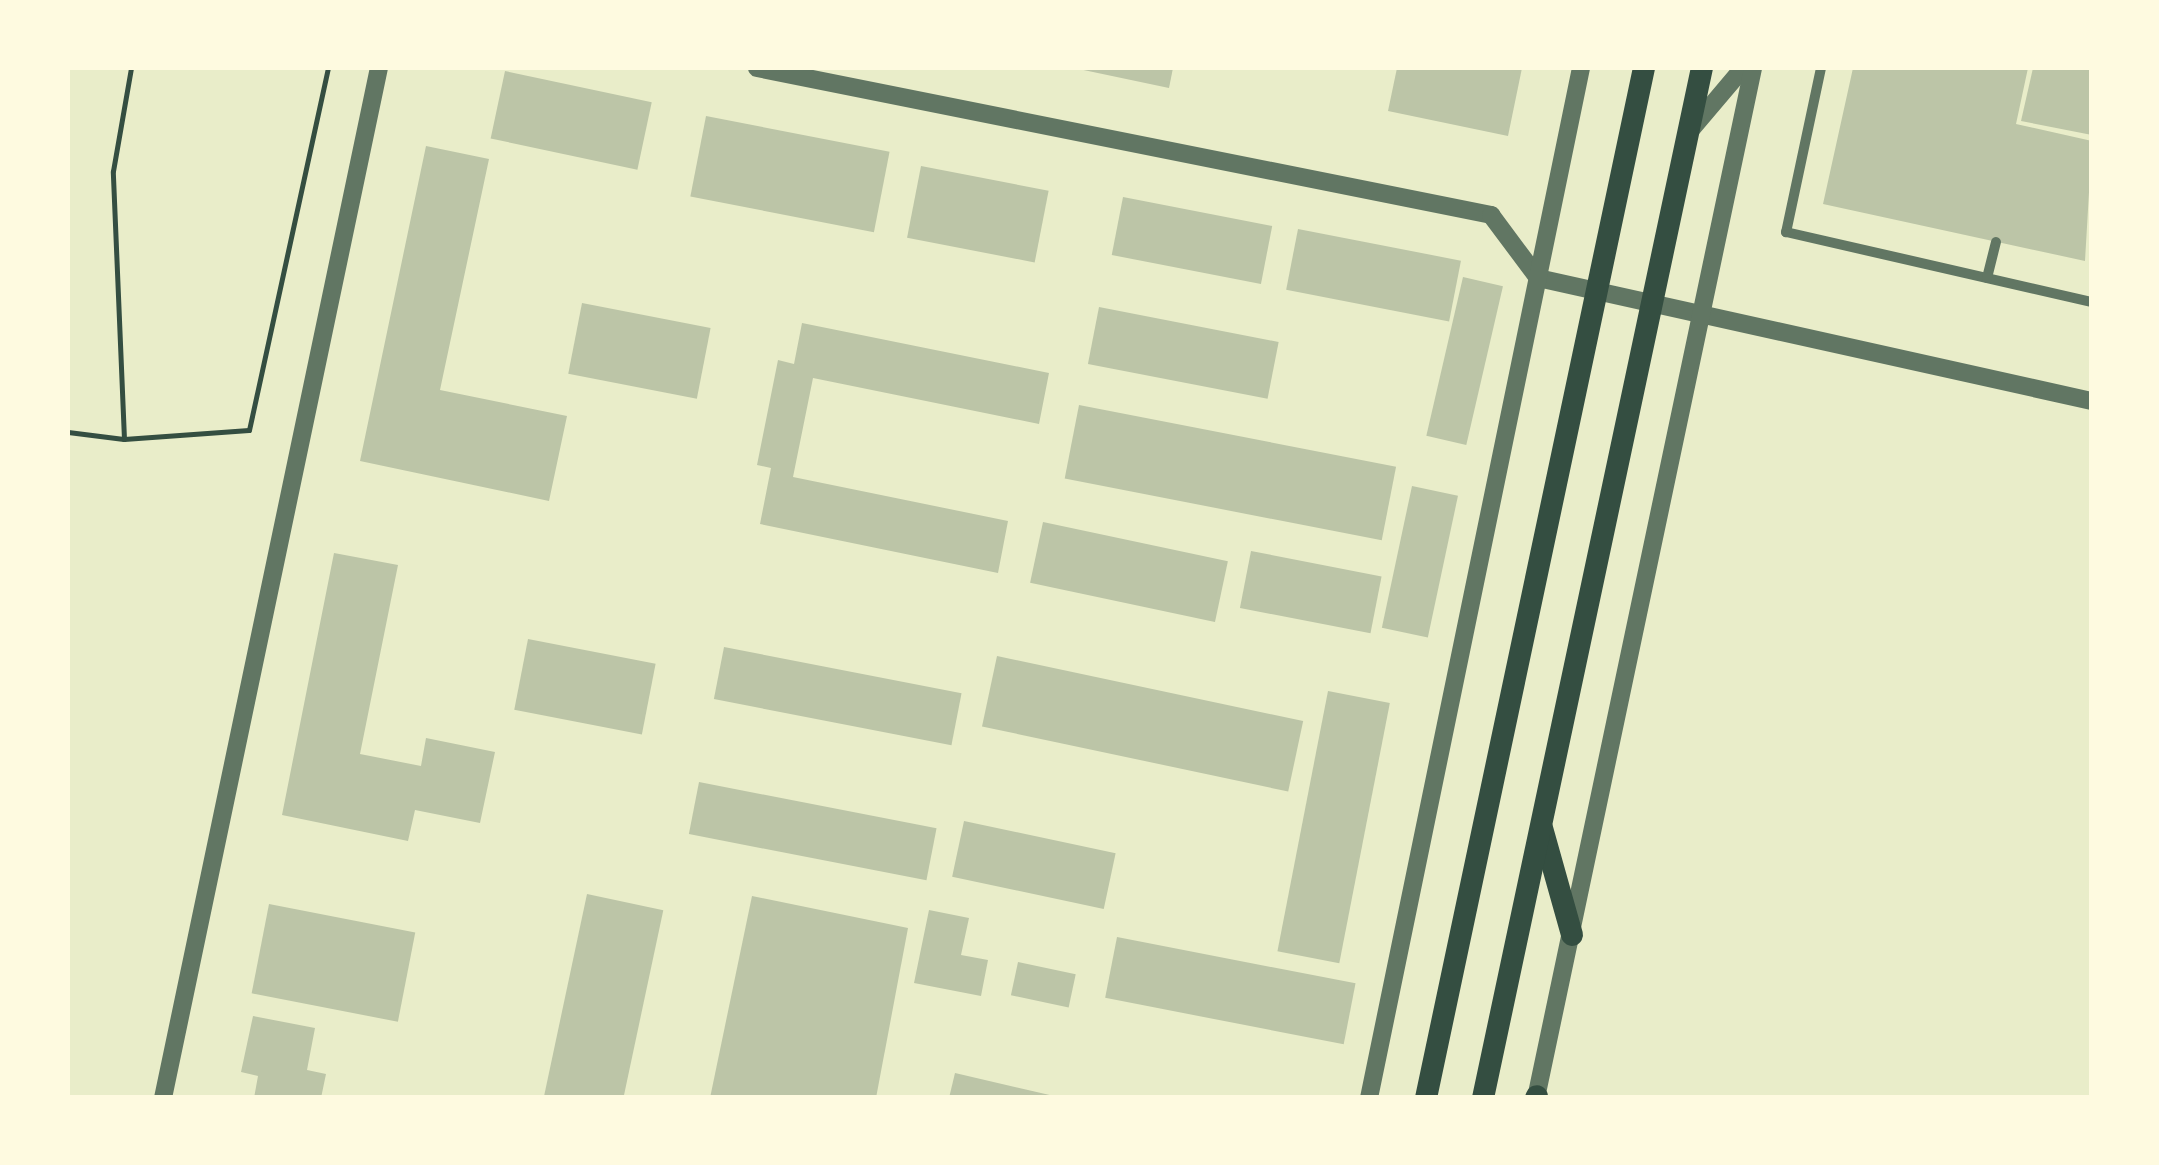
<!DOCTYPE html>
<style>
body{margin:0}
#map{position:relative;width:2159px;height:1165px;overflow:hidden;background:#e9edc9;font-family:"Fira Sans",sans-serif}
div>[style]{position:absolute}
.building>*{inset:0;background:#bcc5a7;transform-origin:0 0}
.path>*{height:5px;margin:-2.5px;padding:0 2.5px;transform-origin:2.5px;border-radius:2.5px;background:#344e41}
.minor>*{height:10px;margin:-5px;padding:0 5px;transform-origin:5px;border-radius:5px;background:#617663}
.tertiary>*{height:18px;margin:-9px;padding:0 9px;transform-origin:9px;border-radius:9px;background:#617663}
.primary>*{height:22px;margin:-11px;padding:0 11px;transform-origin:11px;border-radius:11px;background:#344e41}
span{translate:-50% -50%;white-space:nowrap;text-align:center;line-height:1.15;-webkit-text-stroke:8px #fefae0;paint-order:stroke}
.frame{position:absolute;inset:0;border:70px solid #fefae0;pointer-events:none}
</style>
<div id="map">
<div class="building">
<div style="clip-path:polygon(1074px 68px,1173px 68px,1169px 88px)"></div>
<div style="clip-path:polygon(1397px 68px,1522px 68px,1508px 136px,1388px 111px)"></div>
<div style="clip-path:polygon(1853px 68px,2028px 68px,2016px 124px,2092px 141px,2085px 261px,1823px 204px)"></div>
<div style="clip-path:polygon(2033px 68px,2092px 68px,2092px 135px,2021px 121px)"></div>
<div style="left:505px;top:71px;width:150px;height:69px;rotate:12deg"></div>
<div style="left:706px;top:116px;width:187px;height:82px;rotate:11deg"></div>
<div style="clip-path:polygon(426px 146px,489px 159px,440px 390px,567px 416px,549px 501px,360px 461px)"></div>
<div style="left:921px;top:166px;width:130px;height:73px;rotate:11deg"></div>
<div style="left:1123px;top:197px;width:152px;height:59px;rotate:11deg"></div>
<div style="left:1298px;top:229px;width:166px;height:62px;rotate:11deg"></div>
<div style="left:1463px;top:277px;width:41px;height:163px;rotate:13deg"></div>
<div style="left:582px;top:303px;width:131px;height:72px;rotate:11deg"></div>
<div style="left:1099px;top:307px;width:183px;height:58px;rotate:11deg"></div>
<div style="clip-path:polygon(802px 323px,1049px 373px,1039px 424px,813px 378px,793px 477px,1008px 521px,998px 573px,760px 524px,771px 468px,757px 465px,778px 360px,794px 364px)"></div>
<div style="left:1079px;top:405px;width:323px;height:75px;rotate:11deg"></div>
<div style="left:1412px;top:486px;width:47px;height:145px;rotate:12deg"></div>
<div style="left:1043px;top:522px;width:189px;height:62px;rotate:12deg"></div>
<div style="left:1251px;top:551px;width:133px;height:58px;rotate:11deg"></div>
<div style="clip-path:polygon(334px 553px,398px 565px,360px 754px,421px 766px,426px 738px,495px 752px,480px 823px,415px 810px,408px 841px,282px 815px)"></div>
<div style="left:528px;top:639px;width:130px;height:72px;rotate:11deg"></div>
<div style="left:724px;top:647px;width:242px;height:53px;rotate:11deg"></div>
<div style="left:997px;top:656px;width:313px;height:72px;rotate:12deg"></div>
<div style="left:1328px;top:691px;width:63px;height:265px;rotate:11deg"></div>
<div style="left:699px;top:782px;width:242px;height:53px;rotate:11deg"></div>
<div style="left:964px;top:821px;width:155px;height:57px;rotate:12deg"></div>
<div style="left:587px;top:894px;width:78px;height:208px;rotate:12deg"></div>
<div style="clip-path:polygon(752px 896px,908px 928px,876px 1098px,710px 1098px)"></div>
<div style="left:269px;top:904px;width:149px;height:91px;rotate:11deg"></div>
<div style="clip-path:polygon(929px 910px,969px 918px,961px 955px,988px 960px,981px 996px,914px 983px)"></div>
<div style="left:1117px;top:937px;width:243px;height:62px;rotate:11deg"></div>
<div style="left:1018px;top:962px;width:59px;height:34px;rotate:12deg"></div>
<div style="clip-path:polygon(253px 1016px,315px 1028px,307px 1070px,326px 1074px,321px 1098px,254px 1098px,258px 1076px,241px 1072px)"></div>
<div style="clip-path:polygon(955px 1073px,1054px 1096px,1054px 1098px,949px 1098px)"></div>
</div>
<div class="path">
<div style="left:68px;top:432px;width:56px;rotate:7.1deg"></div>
<div style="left:124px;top:439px;width:268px;rotate:-92.4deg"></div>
<div style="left:113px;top:171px;width:105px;rotate:-80.1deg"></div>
<div style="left:124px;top:439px;width:125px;rotate:-4.1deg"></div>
<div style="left:249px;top:430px;width:371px;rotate:-77.7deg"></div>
</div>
<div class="minor">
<div style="left:1821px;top:68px;width:168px;rotate:102deg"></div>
<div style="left:1786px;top:232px;width:314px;rotate:12.9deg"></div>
<div style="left:1987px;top:278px;width:37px;rotate:-76deg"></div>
</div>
<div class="tertiary">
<div style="left:757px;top:68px;width:749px;rotate:11.32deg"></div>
<div style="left:1491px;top:215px;width:79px;rotate:53.3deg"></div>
<div style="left:1538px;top:278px;width:567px;rotate:12.52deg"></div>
<div style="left:1689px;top:132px;width:84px;rotate:-49.8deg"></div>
<div style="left:163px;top:1098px;width:1052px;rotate:-78.16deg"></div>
<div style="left:1369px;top:1098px;width:1052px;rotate:-78.37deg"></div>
<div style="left:1536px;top:1098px;width:1053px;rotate:-78.1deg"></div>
</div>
<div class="primary">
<div style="left:1542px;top:828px;width:111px;rotate:74.3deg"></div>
<div style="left:1426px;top:1098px;width:1053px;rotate:-78.05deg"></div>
<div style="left:1483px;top:1098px;width:1053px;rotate:-78deg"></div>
<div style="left:1536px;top:1098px;width:2px;rotate:-63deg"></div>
</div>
<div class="frame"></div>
</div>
